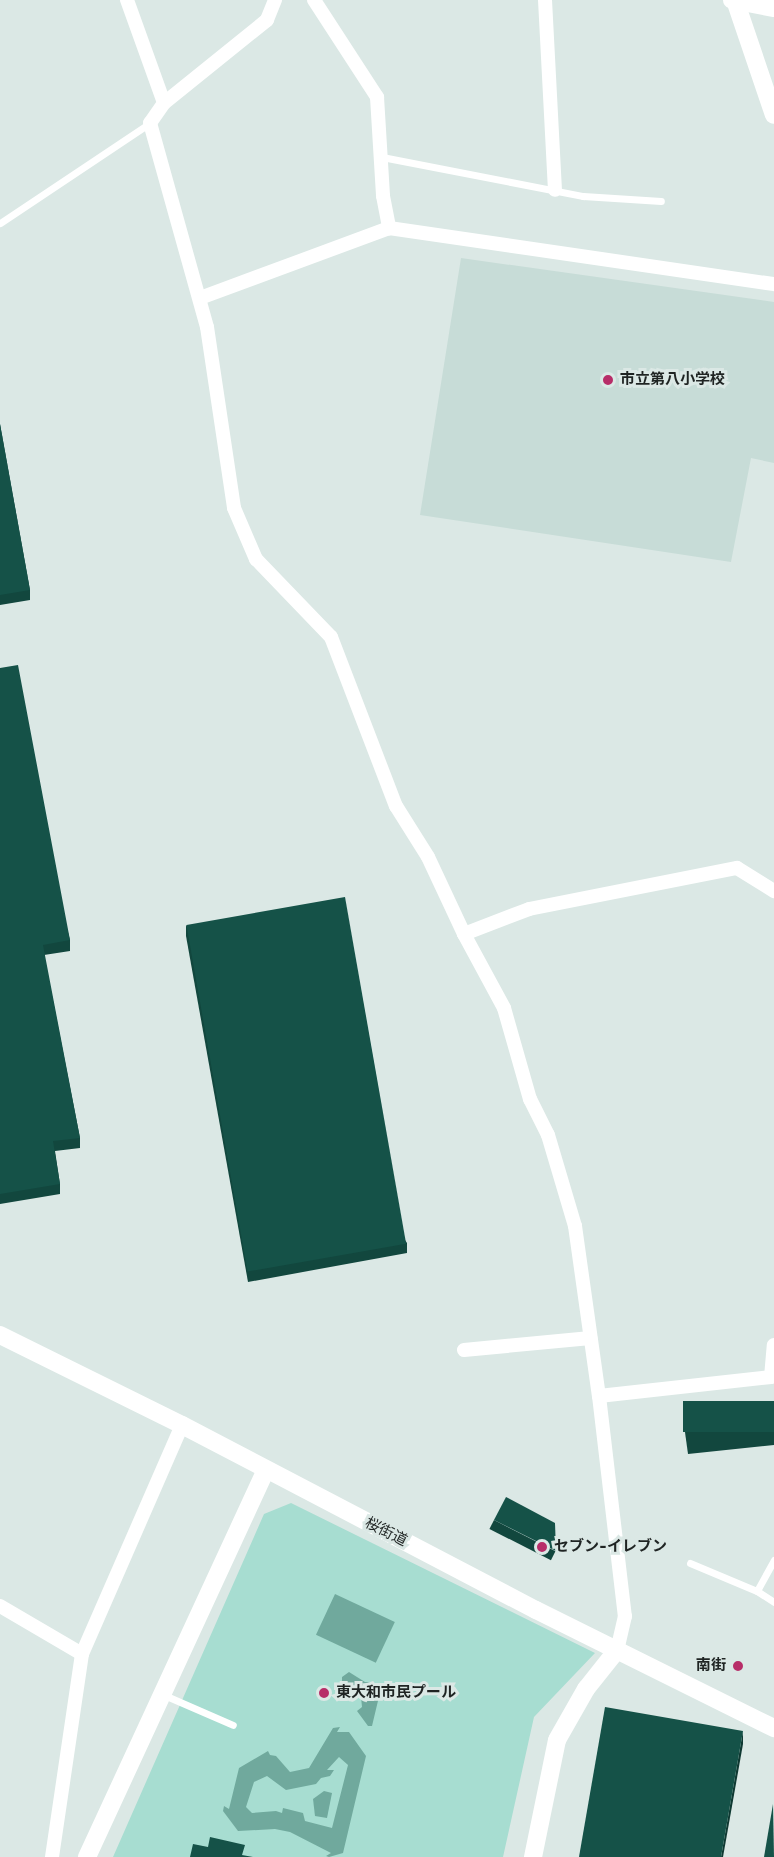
<!DOCTYPE html>
<meta charset="utf-8">
<style>
body{margin:0}
#map{position:relative;width:774px;height:1857px;overflow:hidden;background:#dbe8e5;font-family:"Work Sans","Noto Sans JP",sans-serif}
div>[style]{position:absolute}
.built>*{inset:0;background:#c7dcd7}
.green>*{inset:0;background:#a7ddd1}
.water>*{inset:0;background:#70a99d;transform-origin:0 0}
.service>*{height:7px;margin:-3.5px;padding:0 3.5px;transform-origin:3.5px;border-radius:3.5px;background:#fff}
.minor>*{height:14px;margin:-7px;padding:0 7px;transform-origin:7px;border-radius:7px;background:#fff}
.tertiary>*{height:18px;margin:-9px;padding:0 9px;transform-origin:9px;border-radius:9px;background:#fff}
.wall>*{inset:0;background:#12473e;transform-origin:0 0}
.shaded-wall>*{inset:0;background:#0f3932}
.building>*{inset:0;background:#155248;transform-origin:0 0}
.dots>*{width:16px;height:16px;translate:-50% -50%;box-sizing:border-box;border:3px solid #dbe8e5;border-radius:50%}
span{translate:-50% -50%;white-space:nowrap;text-align:center;line-height:1.15;-webkit-text-stroke:6px #dbe8e5;paint-order:stroke}
.poi-label{font-size:15px;color:#1f2423;font-weight:700}
.left{translate:0 -50%;text-align:left}
.right{translate:-100% -50%;text-align:right}
.street-label{font-size:15px;color:#1f2423}
</style>
<div id="map">
<div class="built">
<div style="clip-path:polygon(461px 258px,774px 302px,774px 463px,751px 458px,731px 562px,420px 515px)"></div>
</div>
<div class="green">
<div style="clip-path:polygon(291px 1503px,595px 1653px,534px 1717px,503px 1857px,113px 1857px,264px 1514px)"></div>
</div>
<div class="water">
<div style="left:335px;top:1594px;width:66px;height:45px;rotate:25deg"></div>
<div style="clip-path:polygon(349px 1672px,365px 1682px,382px 1684px,372px 1726px,368px 1726px,357px 1711px,362px 1707px,361px 1697px,342px 1697px,342px 1677px)"></div>
<div style="clip-path:polygon(evenodd,340px 1727px,337px 1732px,349px 1732px,366px 1756px,343px 1853px,329px 1857px,326px 1856px,331px 1853px,290px 1832px,275px 1829px,238px 1831px,223px 1811px,224px 1806px,229px 1809px,239px 1768px,268px 1751px,270px 1755px,276px 1756px,290px 1772px,309px 1768px,333px 1728px,340px 1727px,339px 1757px,348px 1765px,332px 1828px,305px 1821px,303px 1813px,283px 1808px,282px 1813px,276px 1811px,252px 1813px,246px 1807px,254px 1782px,267px 1776px,286px 1790px,316px 1784px,321px 1778px,330px 1776px,334px 1770px,327px 1770px,339px 1757px)"></div>
<div style="clip-path:polygon(324px 1791px,332px 1793px,327px 1818px,315px 1816px,313px 1799px)"></div>
</div>
<div class="service">
<div style="left:382px;top:157px;width:205px;rotate:11deg"></div>
<div style="left:583px;top:196px;width:78px;rotate:3.7deg"></div>
<div style="left:0;top:223px;width:180px;rotate:-33.7deg"></div>
<div style="left:774px;top:1560px;width:35px;rotate:119deg"></div>
<div style="left:757px;top:1591px;width:20px;rotate:33deg"></div>
<div style="left:690px;top:1563px;width:73px;rotate:22.7deg"></div>
<div style="left:164px;top:1695px;width:75px;rotate:23.5deg"></div>
</div>
<div class="minor">
<div style="left:127px;top:0;width:109px;rotate:70.2deg"></div>
<div style="left:275px;top:0;width:22px;rotate:112deg"></div>
<div style="left:267px;top:20px;width:132px;rotate:141.1deg"></div>
<div style="left:164px;top:103px;width:24px;rotate:125deg"></div>
<div style="left:150px;top:123px;width:212px;rotate:74.4deg"></div>
<div style="left:207px;top:327px;width:183px;rotate:81.5deg"></div>
<div style="left:234px;top:508px;width:56px;rotate:66.7deg"></div>
<div style="left:256px;top:559px;width:108px;rotate:46.1deg"></div>
<div style="left:331px;top:637px;width:181px;rotate:69deg"></div>
<div style="left:396px;top:806px;width:60px;rotate:57.9deg"></div>
<div style="left:428px;top:857px;width:85px;rotate:64.9deg"></div>
<div style="left:464px;top:934px;width:84px;rotate:61.6deg"></div>
<div style="left:504px;top:1008px;width:95px;rotate:74.1deg"></div>
<div style="left:530px;top:1099px;width:40px;rotate:63.4deg"></div>
<div style="left:548px;top:1135px;width:95px;rotate:73.5deg"></div>
<div style="left:575px;top:1226px;width:172px;rotate:82deg"></div>
<div style="left:599px;top:1396px;width:222px;rotate:83.3deg"></div>
<div style="left:625px;top:1616px;width:35px;rotate:103deg"></div>
<div style="left:314px;top:0;width:116px;rotate:57deg"></div>
<div style="left:377px;top:97px;width:99px;rotate:86.5deg"></div>
<div style="left:383px;top:196px;width:33px;rotate:79deg"></div>
<div style="left:389px;top:228px;width:389px;rotate:8.3deg"></div>
<div style="left:545px;top:0;width:190px;rotate:87deg"></div>
<div style="left:200px;top:298px;width:202px;rotate:-20.3deg"></div>
<div style="left:464px;top:934px;width:70px;rotate:-21deg"></div>
<div style="left:529px;top:909px;width:212px;rotate:-11.2deg"></div>
<div style="left:737px;top:868px;width:44px;rotate:31.9deg"></div>
<div style="left:464px;top:1350px;width:127px;rotate:-5.4deg"></div>
<div style="left:599px;top:1396px;width:173px;rotate:-6.3deg"></div>
<div style="left:771px;top:1377px;width:32px;rotate:-85deg"></div>
<div style="left:0;top:1606px;width:95px;rotate:30.3deg"></div>
<div style="left:52px;top:1857px;width:205px;rotate:-81.6deg"></div>
<div style="left:82px;top:1654px;width:250px;rotate:-66.4deg"></div>
</div>
<div class="tertiary">
<div style="left:732px;top:0;width:43px;rotate:10.8deg"></div>
<div style="left:735px;top:0;width:121px;rotate:71.3deg"></div>
<div style="left:0;top:1335px;width:203px;rotate:26.3deg"></div>
<div style="left:182px;top:1425px;width:399px;rotate:27.6deg"></div>
<div style="left:536px;top:1610px;width:266px;rotate:26.4deg"></div>
<div style="left:87px;top:1857px;width:426px;rotate:-65.2deg"></div>
<div style="left:533px;top:1857px;width:119px;rotate:-78.4deg"></div>
<div style="left:557px;top:1740px;width:59px;rotate:-60.4deg"></div>
<div style="left:586px;top:1689px;width:50px;rotate:-51.5deg"></div>
</div>
<div class="wall">
<div style="clip-path:polygon(0 424px,30px 590px,30px 600px,0 605px)"></div>
<div style="clip-path:polygon(0 668px,70px 940px,70px 951px,44px 955px,80px 1138px,80px 1148px,55px 1151px,60px 1184px,60px 1194px,0 1204px)"></div>
<div style="clip-path:polygon(186px 925px,407px 1243px,407px 1253px,248px 1282px,186px 936px)"></div>
<div style="clip-path:polygon(774px 1401px,774px 1445px,688px 1454px,684px 1425px,684px 1412px)"></div>
<div style="left:494px;top:1520px;width:69px;height:10px;rotate:27deg"></div>
</div>
<div class="shaded-wall">
<div style="clip-path:polygon(743px 1731px,743px 1744px,723px 1857px,721px 1857px)"></div>
</div>
<div class="building">
<div style="clip-path:polygon(0 424px,30px 590px,0 595px)"></div>
<div style="clip-path:polygon(18px 665px,70px 940px,43px 945px,80px 1138px,53px 1141px,60px 1184px,0 1194px,0 668px)"></div>
<div style="left:345px;top:897px;width:352px;height:161px;rotate:80deg"></div>
<div style="left:774px;top:1401px;width:31px;height:91px;rotate:90deg"></div>
<div style="clip-path:polygon(506px 1497px,555px 1523px,556px 1551px,494px 1520px)"></div>
<div style="clip-path:polygon(605px 1707px,743px 1731px,721px 1857px,579px 1857px)"></div>
<div style="clip-path:polygon(773px 1804px,774px 1857px,764px 1857px)"></div>
<div style="clip-path:polygon(210px 1837px,245px 1845px,242px 1855px,253px 1857px,190px 1857px,193px 1844px,208px 1847px)"></div>
</div>
<div class="dots">
<div style="left:608px;top:380px;background:#b72d68"></div>
<div style="left:542px;top:1547px;background:#b72d68"></div>
<div style="left:738px;top:1666px;background:#b72d68"></div>
<div style="left:324px;top:1693px;background:#b72d68"></div>
</div>
<div class="poi-label">
<span class="left" style="left:620px;top:380px">市立第八小学校</span>
<span class="left" style="left:554px;top:1547px">セブン-イレブン</span>
<span class="right" style="left:726px;top:1666px">南街</span>
<span class="left" style="left:336px;top:1693px">東大和市民プール</span>
</div>
<div class="street-label">
<span style="left:386px;top:1532px;rotate:27deg">桜街道</span>
</div>
</div>
